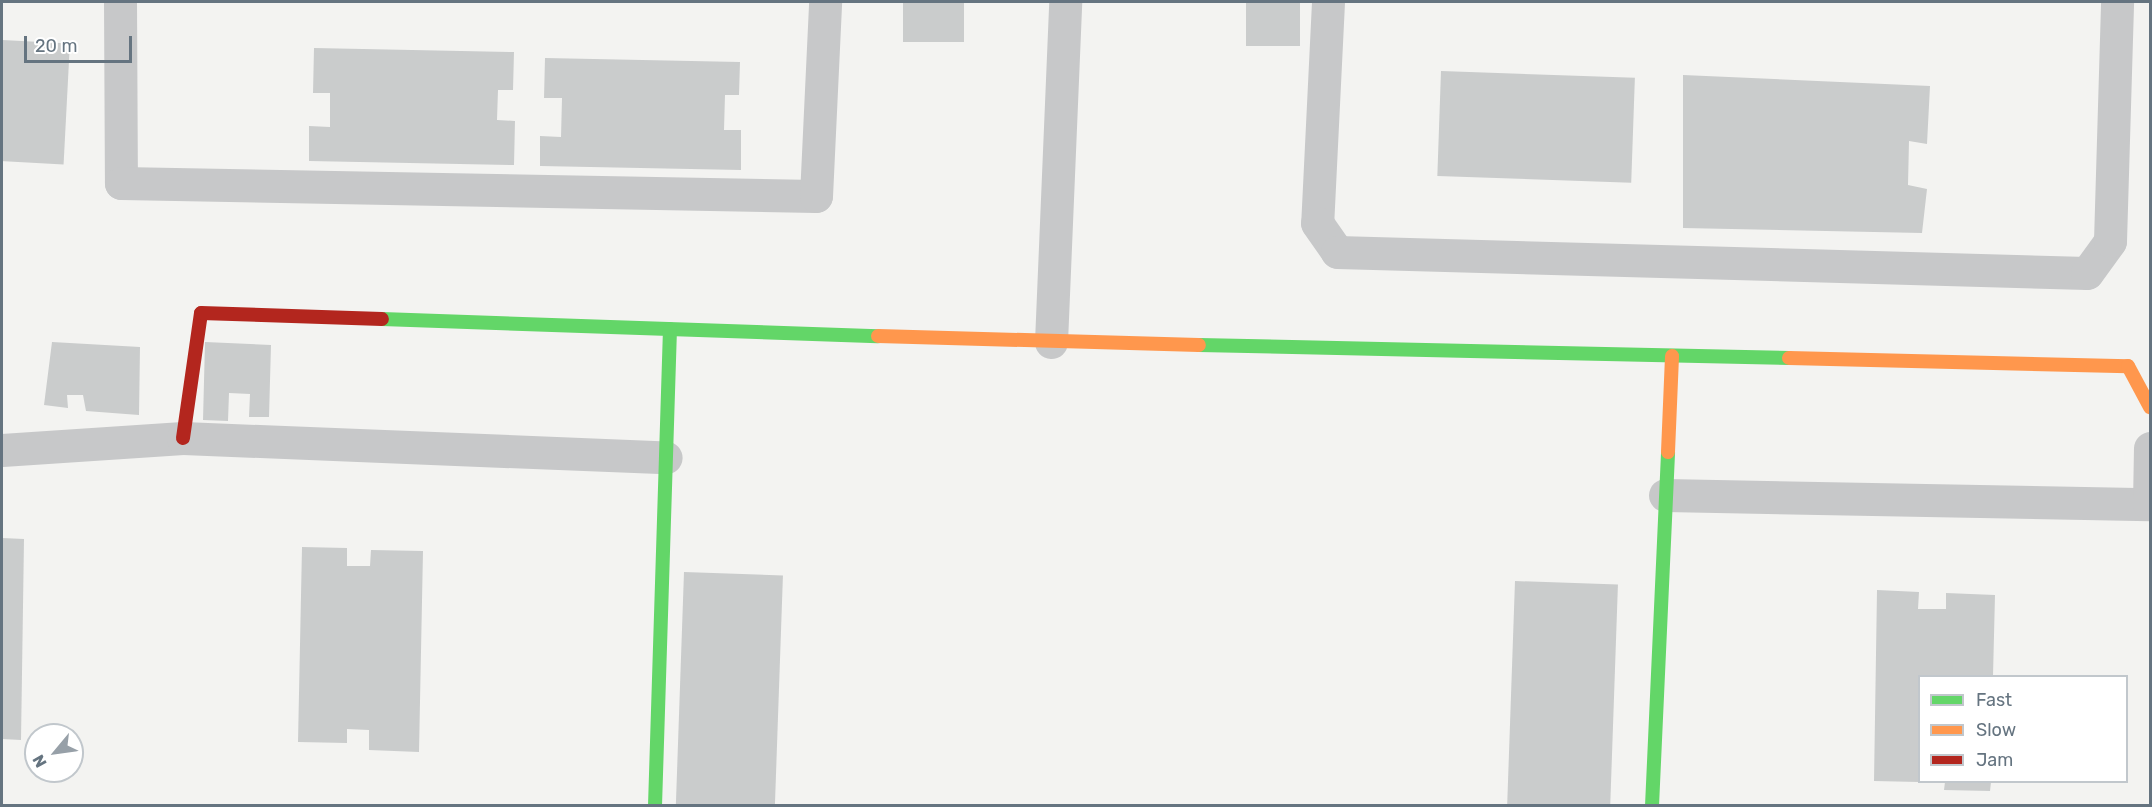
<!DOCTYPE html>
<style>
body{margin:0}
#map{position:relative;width:2152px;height:807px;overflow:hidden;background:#f3f3f1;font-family:Rubik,sans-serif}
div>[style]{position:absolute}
.building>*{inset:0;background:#cacccc;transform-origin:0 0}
.street>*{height:33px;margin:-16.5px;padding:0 16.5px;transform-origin:16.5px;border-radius:16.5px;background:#c7c8c9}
.fast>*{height:14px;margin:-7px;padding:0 7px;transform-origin:7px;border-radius:7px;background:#63d668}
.slow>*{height:14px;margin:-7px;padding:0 7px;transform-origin:7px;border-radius:7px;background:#ff974d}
.jam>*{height:14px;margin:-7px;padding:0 7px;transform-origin:7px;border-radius:7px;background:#b3261e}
span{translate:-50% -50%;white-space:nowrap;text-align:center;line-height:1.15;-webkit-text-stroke:6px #fff;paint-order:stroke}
.frame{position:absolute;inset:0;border:3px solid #657480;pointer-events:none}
.legend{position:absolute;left:1918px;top:675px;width:210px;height:108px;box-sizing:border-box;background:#fff;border:2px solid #c1c7cc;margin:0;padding:8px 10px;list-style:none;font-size:18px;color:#657480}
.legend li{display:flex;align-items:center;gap:12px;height:30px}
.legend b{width:30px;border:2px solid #c1c7cc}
.north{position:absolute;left:24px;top:723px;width:60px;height:60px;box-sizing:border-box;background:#fff;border:2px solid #c1c7cc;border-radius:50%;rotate:241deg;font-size:16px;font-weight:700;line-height:24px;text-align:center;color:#657480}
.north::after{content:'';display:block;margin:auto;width:21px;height:27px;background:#97a0a8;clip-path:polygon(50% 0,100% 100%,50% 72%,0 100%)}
.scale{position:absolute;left:24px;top:36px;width:108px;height:27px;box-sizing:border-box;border:3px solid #657480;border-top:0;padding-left:8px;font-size:18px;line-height:21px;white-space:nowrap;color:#657480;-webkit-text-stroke:4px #fff;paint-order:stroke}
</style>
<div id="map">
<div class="building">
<div style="left:903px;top:2px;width:61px;height:40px"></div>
<div style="left:1246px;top:2px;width:54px;height:44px"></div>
<div style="left:2px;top:40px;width:68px;height:121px;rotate:3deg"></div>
<div style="clip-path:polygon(314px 48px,514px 52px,513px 90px,498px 90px,497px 120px,515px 121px,514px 165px,309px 161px,309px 126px,330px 127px,330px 93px,313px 93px)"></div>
<div style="clip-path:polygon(545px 58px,740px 62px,739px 95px,725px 95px,724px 130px,741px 130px,741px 170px,540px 166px,540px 136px,561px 137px,562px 98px,544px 98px)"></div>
<div style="left:1441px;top:71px;width:194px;height:105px;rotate:2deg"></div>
<div style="clip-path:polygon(1683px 75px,1930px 86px,1927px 144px,1909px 141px,1908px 185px,1927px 189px,1922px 233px,1683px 228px)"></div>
<div style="clip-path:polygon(52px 342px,140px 347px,139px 415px,86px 411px,83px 395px,67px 395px,68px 408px,44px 405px)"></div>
<div style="clip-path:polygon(205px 342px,271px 345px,269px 417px,249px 417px,250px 394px,229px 393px,228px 421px,203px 420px)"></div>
<div style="clip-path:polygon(2px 538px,24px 539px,21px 740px,2px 739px)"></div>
<div style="clip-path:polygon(302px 547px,347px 548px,347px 566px,370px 566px,371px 550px,423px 551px,419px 752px,369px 750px,369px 730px,347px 729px,347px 743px,298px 742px)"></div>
<div style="left:684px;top:572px;width:99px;height:234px;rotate:2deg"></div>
<div style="left:1515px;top:581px;width:103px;height:225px;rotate:2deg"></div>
<div style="clip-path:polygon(1877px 590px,1919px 592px,1918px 609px,1946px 609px,1946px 593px,1995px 595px,1993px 676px,1920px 676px,1919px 782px,1874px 781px)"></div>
<div style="clip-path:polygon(1945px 782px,1991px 782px,1990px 791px,1944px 790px)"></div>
</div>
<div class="street">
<div style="left:120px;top:2px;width:181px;rotate:89.7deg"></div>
<div style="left:121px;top:183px;width:695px;rotate:1.07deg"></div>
<div style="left:816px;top:196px;width:194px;rotate:-87.3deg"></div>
<div style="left:1328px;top:2px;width:221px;rotate:92.8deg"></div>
<div style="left:1317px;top:223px;width:35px;rotate:55deg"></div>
<div style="left:1337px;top:252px;width:750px;rotate:1.6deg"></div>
<div style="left:2087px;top:273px;width:39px;rotate:-54deg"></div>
<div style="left:2110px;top:241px;width:239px;rotate:-88.3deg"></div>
<div style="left:1051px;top:342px;width:340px;rotate:-87.6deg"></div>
<div style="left:2px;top:450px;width:181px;rotate:-3.8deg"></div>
<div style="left:183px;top:438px;width:483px;rotate:2.3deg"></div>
<div style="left:1665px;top:495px;width:485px;rotate:1.1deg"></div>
<div style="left:2149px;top:504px;width:56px;rotate:-89deg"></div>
</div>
<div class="fast">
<div style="left:382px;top:319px;width:496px;rotate:2deg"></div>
<div style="left:1199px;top:345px;width:590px;rotate:1.26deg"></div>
<div style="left:655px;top:806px;width:477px;rotate:-88.2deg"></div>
<div style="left:1652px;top:806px;width:354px;rotate:-87.4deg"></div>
</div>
<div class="slow">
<div style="left:878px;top:336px;width:321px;rotate:1.6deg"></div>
<div style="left:1789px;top:358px;width:339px;rotate:1.4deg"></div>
<div style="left:2128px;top:366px;width:47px;rotate:61.8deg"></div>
<div style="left:1668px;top:452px;width:96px;rotate:-87.6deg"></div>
</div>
<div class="jam">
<div style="left:183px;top:438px;width:126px;rotate:-81.8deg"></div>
<div style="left:201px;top:313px;width:181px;rotate:1.9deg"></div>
</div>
<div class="frame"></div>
<ul class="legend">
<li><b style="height:8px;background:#63d668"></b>Fast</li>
<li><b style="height:8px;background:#ff974d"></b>Slow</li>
<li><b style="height:8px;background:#b3261e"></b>Jam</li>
</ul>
<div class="north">N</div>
<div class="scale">20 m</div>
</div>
